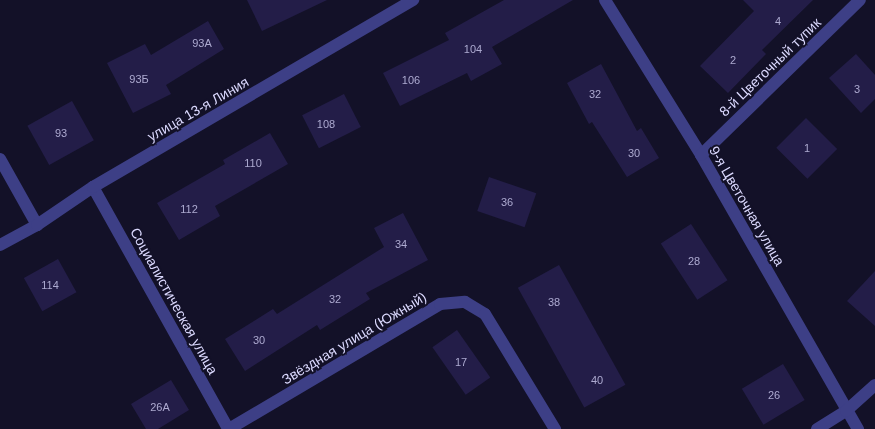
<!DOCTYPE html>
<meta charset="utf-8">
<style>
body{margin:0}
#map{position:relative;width:875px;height:429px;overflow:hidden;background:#131128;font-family:Helvetica,sans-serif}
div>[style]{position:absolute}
.building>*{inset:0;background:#231d48;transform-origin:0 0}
.lane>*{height:12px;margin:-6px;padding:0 6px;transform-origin:6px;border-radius:6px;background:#3d3f86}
span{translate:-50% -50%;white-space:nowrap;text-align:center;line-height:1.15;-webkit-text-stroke:4px #131128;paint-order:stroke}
.number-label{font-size:11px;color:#adaad0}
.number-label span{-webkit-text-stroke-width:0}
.street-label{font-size:14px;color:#dbd9fe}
</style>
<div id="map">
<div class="building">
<div style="clip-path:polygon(247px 0,327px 0,262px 31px)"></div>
<div style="clip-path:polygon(504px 0,573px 0,492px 47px,502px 64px,471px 81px,467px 73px,400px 106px,383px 73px,449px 40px,445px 33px)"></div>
<div style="clip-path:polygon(743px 0,813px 0,762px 50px,766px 54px,728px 93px,700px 66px,754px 11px)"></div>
<div style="clip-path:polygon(208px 21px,224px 49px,166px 85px,171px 94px,133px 113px,107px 63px,145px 44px,151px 55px)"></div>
<div style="clip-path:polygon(856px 54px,875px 75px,875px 99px,861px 113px,829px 78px)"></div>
<div style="clip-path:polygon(601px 64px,637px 131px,641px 128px,659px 158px,627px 177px,592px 122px,589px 124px,567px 83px)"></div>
<div style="left:344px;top:94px;width:37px;height:47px;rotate:63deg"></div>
<div style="left:72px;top:101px;width:45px;height:51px;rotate:61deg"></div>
<div style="left:806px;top:118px;width:44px;height:42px;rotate:45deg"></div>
<div style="clip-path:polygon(270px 133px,288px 164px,215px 206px,220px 216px,179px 240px,157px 203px,225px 164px,223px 160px)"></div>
<div style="left:489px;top:177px;width:50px;height:36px;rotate:19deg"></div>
<div style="clip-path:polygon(403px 213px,428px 260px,366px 293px,370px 299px,320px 330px,317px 325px,245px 371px,225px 339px,273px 309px,277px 314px,384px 247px,374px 228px)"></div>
<div style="left:691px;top:224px;width:67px;height:36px;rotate:57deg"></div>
<div style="left:58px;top:259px;width:38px;height:39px;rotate:61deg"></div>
<div style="left:559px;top:265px;width:137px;height:47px;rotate:61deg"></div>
<div style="clip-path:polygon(875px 271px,875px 326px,847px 301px)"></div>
<div style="left:457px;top:330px;width:58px;height:30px;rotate:55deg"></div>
<div style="left:783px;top:364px;width:42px;height:48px;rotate:59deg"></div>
<div style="clip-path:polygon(171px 380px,189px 410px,158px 429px,146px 429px,131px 404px)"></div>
</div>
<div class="lane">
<div style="left:605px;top:0;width:182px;rotate:58.2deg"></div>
<div style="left:701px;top:155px;width:316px;rotate:60.2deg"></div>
<div style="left:701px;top:155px;width:222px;rotate:-44.3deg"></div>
<div style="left:0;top:159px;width:76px;rotate:60.7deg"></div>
<div style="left:93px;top:187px;width:277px;rotate:60.8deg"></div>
<div style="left:0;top:245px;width:42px;rotate:-28.4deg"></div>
<div style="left:37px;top:225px;width:68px;rotate:-34.2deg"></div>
<div style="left:93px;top:187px;width:371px;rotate:-30.3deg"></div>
<div style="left:229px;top:429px;width:245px;rotate:-30.6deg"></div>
<div style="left:440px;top:304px;width:25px;rotate:-5deg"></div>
<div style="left:465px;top:302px;width:23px;rotate:31deg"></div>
<div style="left:485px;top:314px;width:135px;rotate:58.7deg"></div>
<div style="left:817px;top:429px;width:34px;rotate:-32deg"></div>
<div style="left:846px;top:411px;width:39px;rotate:-42deg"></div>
</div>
<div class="number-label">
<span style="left:778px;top:21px">4</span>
<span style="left:202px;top:43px">93А</span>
<span style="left:473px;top:49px">104</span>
<span style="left:733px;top:60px">2</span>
<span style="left:139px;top:79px">93Б</span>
<span style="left:411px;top:80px">106</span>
<span style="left:857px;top:89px">3</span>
<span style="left:595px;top:94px">32</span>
<span style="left:326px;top:124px">108</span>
<span style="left:61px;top:133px">93</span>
<span style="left:807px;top:148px">1</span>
<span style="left:634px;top:153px">30</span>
<span style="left:253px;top:163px">110</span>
<span style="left:507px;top:202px">36</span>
<span style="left:189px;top:209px">112</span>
<span style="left:401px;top:244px">34</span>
<span style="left:694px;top:261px">28</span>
<span style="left:50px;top:285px">114</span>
<span style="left:335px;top:299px">32</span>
<span style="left:554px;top:302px">38</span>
<span style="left:259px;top:340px">30</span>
<span style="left:461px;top:362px">17</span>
<span style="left:597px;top:380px">40</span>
<span style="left:774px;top:395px">26</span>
<span style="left:160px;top:407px">26А</span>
</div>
<div class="street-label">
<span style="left:770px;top:67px;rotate:-44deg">8-й Цветочный тупик</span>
<span style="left:198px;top:109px;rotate:-30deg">улица 13-я Линия</span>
<span style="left:747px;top:206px;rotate:60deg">9-я Цветочная улица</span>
<span style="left:174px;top:301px;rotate:61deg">Социалистическая улица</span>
<span style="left:354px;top:338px;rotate:-31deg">Звёздная улица (Южный)</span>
</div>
</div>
